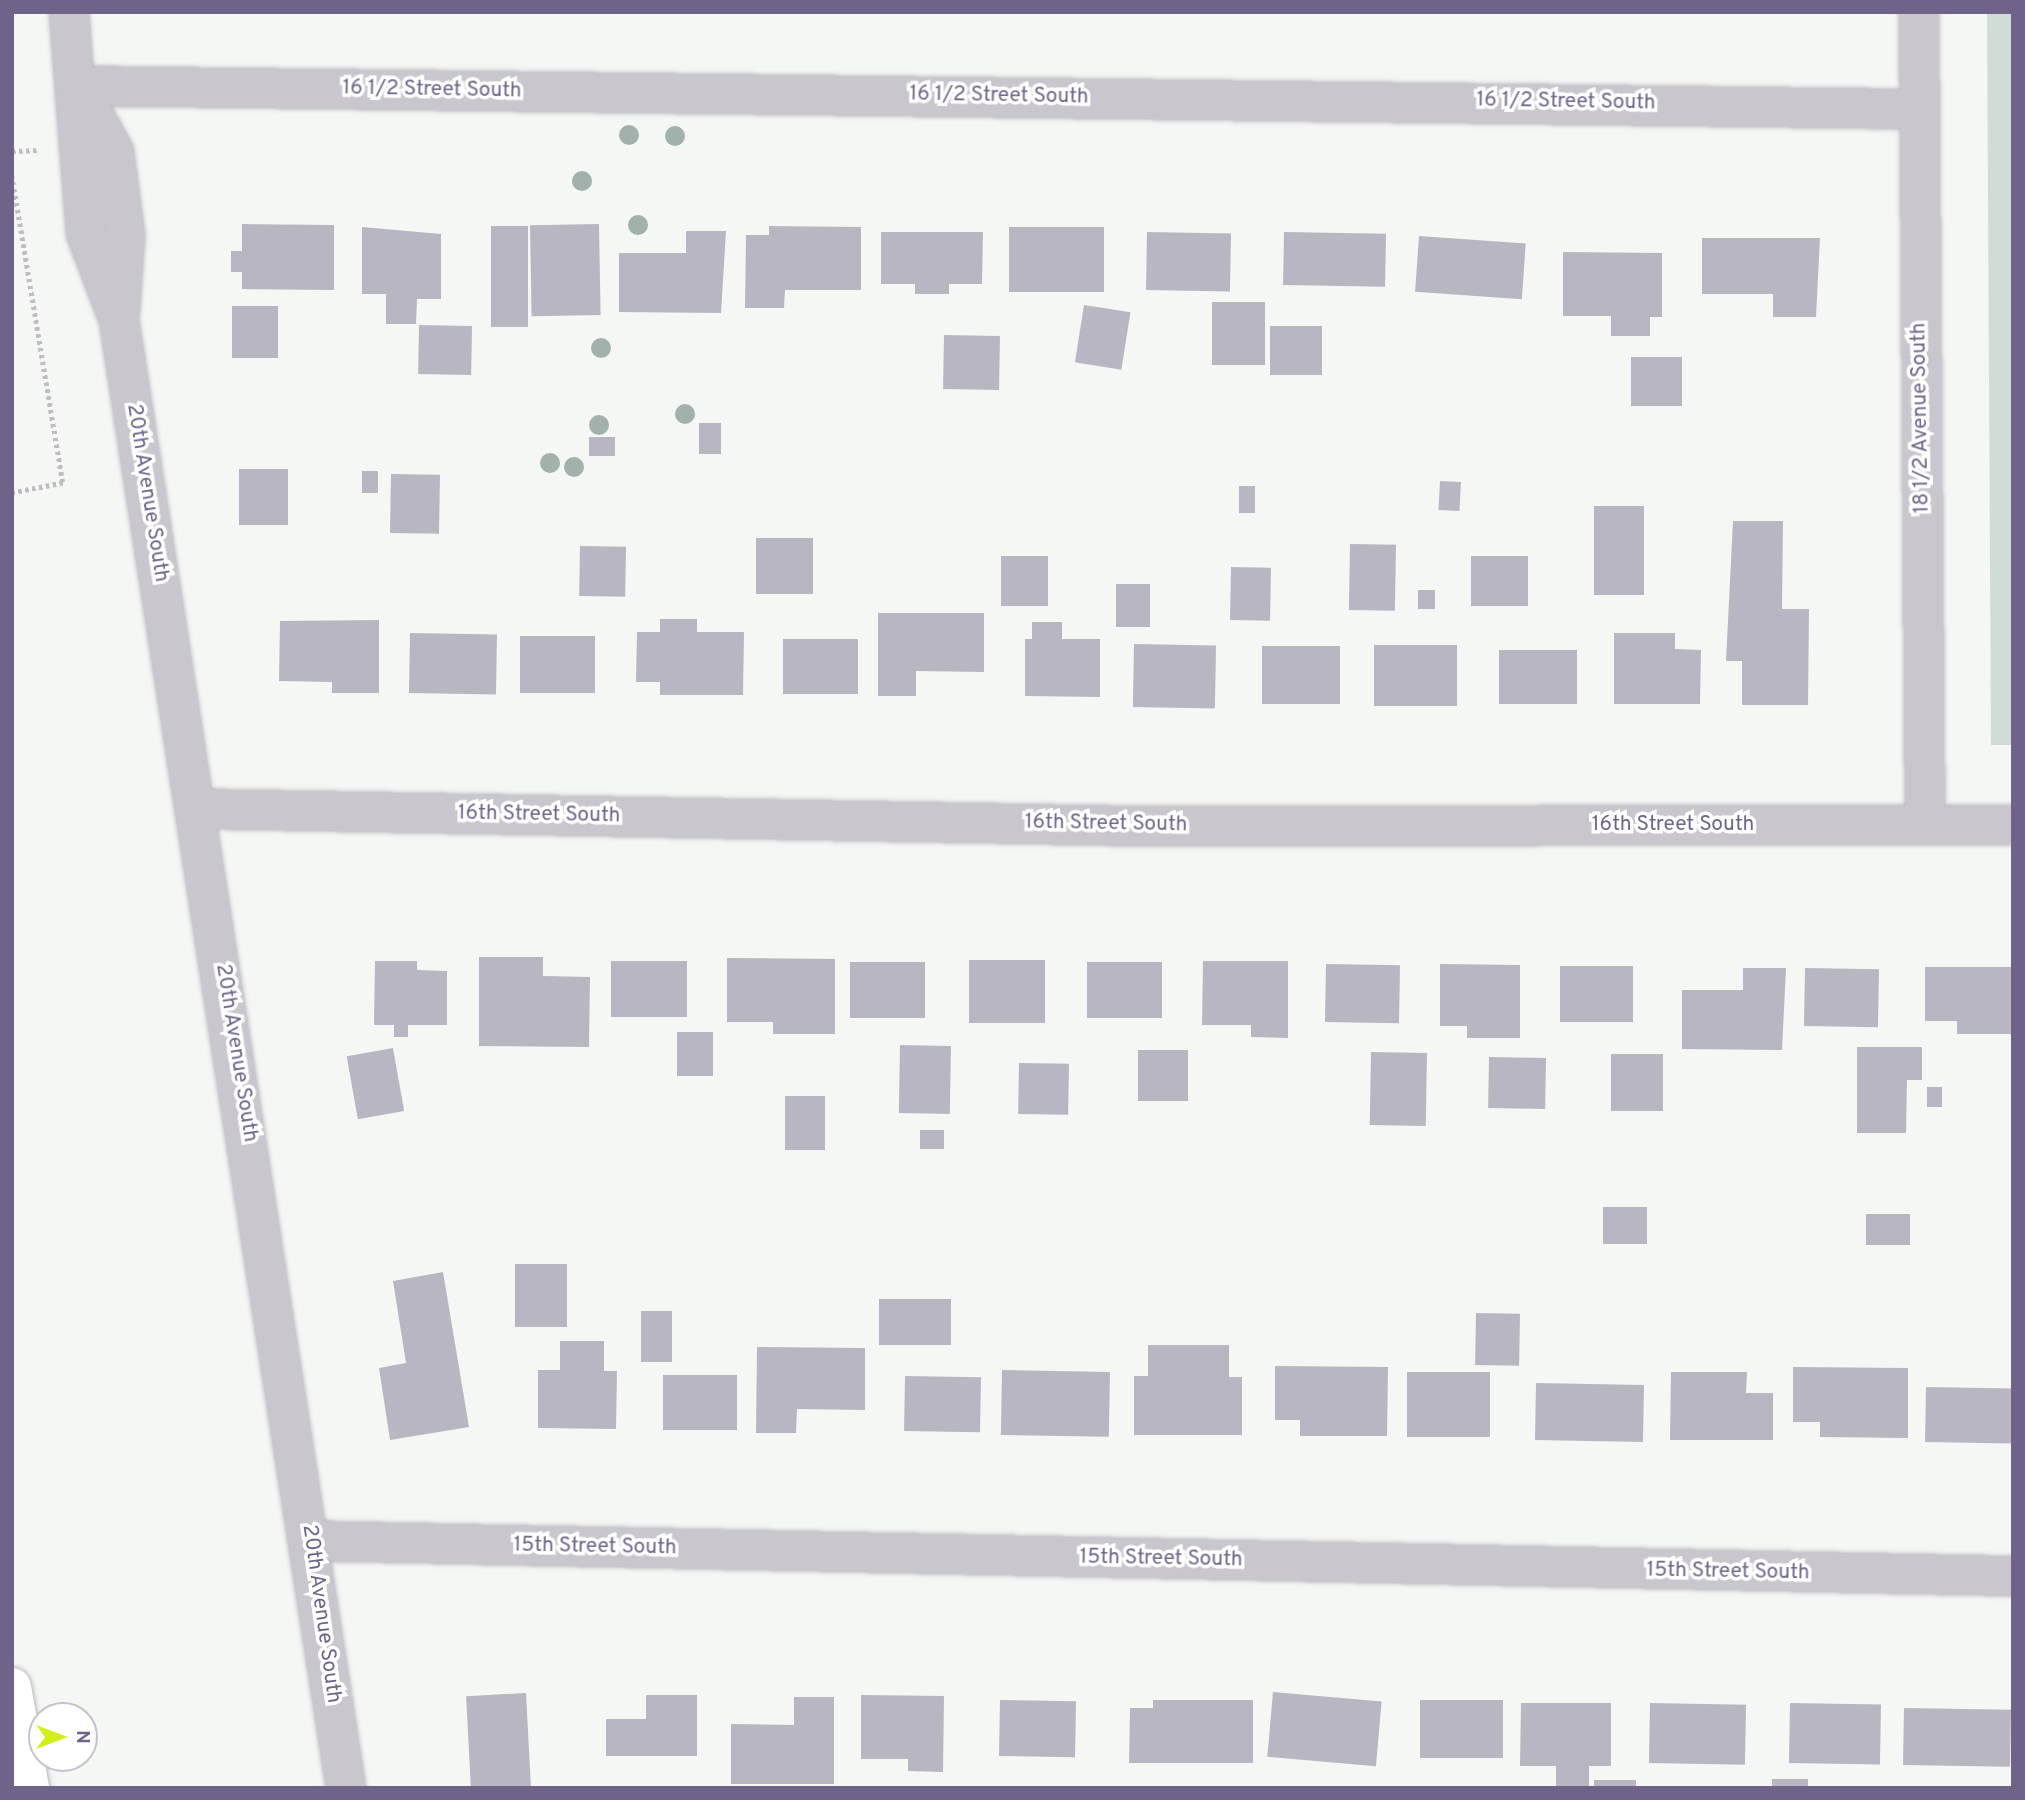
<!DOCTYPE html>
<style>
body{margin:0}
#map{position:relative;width:2025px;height:1800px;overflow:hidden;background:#f4f7f3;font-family:Overpass,sans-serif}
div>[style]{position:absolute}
.green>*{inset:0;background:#d2dcd7}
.building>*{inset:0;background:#b8b6c1;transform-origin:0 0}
.path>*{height:4.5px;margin-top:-2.25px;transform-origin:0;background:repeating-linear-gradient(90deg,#bfbdc2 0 3.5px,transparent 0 7px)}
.roads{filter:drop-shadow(0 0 2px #bab8bf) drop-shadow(0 0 2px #bab8bf)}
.minor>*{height:38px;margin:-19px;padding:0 19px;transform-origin:19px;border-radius:19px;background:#c9c6cd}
.motorway>*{height:38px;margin:-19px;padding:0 19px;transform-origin:19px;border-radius:19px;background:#fff}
.trees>*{width:20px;height:20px;margin:-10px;border-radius:50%;background:#a2b1ab}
span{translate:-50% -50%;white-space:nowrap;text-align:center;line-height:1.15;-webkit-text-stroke:7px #fff;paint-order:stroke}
.street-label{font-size:21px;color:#6f6487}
.frame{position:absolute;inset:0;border:14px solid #6f6487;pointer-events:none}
.north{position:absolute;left:28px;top:1702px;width:70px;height:70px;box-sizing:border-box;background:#fff;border:2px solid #c5c1cf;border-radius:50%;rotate:90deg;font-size:19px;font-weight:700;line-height:28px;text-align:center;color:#6f6487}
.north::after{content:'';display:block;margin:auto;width:24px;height:32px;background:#d4ee1c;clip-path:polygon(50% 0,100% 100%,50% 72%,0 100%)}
</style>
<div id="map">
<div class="green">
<div style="clip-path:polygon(1987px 12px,2013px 12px,2013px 745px,1991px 745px)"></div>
</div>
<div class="building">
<div style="clip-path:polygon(242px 224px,334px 225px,334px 290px,242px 289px,242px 272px,231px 272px,231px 251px,242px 251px)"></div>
<div style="left:599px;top:224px;width:91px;height:69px;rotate:89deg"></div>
<div style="left:491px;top:226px;width:37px;height:101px"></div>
<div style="clip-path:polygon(769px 226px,861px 227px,861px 290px,785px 290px,784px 308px,745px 308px,746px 235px,769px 235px)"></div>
<div style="clip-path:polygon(362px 227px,441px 234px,441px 299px,417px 299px,416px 324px,386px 324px,386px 294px,362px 294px)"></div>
<div style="left:1009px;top:227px;width:95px;height:65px"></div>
<div style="clip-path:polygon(686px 231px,726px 231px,721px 313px,619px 312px,619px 253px,686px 253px)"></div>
<div style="clip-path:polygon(881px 232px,983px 232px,982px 284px,949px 284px,949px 294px,915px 294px,915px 284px,881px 284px)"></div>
<div style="left:1147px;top:232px;width:84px;height:58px;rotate:1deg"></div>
<div style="left:1284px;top:232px;width:102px;height:53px;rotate:1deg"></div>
<div style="left:1419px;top:236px;width:107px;height:56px;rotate:4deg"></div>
<div style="clip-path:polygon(1702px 238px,1820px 238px,1816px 317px,1773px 317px,1773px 294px,1702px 294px)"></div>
<div style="clip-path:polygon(1563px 252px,1662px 253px,1662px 317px,1650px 317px,1650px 336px,1611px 336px,1611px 316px,1563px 316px)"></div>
<div style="left:1212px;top:302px;width:53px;height:63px"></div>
<div style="left:1084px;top:305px;width:47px;height:58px;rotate:9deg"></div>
<div style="left:232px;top:306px;width:46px;height:52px"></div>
<div style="left:419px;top:325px;width:53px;height:49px;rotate:1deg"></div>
<div style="left:1270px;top:326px;width:52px;height:49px"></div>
<div style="left:944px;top:335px;width:56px;height:54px;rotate:1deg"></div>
<div style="left:1631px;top:357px;width:51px;height:49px"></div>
<div style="left:699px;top:423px;width:22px;height:31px"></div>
<div style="left:589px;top:437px;width:26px;height:19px"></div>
<div style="left:239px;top:469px;width:49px;height:56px"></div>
<div style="left:362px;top:471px;width:16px;height:22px"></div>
<div style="left:391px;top:474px;width:49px;height:59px;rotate:1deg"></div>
<div style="left:1440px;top:481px;width:21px;height:29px;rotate:3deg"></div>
<div style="left:1239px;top:486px;width:16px;height:27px"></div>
<div style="left:1594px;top:506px;width:50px;height:89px"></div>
<div style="clip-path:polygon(1733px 521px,1783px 521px,1782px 609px,1809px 609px,1808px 705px,1742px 705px,1742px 661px,1726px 661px)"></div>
<div style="left:756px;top:538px;width:57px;height:56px"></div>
<div style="left:1350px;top:544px;width:46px;height:66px;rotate:1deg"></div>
<div style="left:580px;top:546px;width:46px;height:50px;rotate:1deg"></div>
<div style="left:1001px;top:556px;width:47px;height:50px"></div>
<div style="left:1471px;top:556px;width:57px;height:50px"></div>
<div style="left:1231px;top:567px;width:40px;height:53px;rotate:1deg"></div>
<div style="left:1116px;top:584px;width:34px;height:43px"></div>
<div style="left:1418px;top:590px;width:17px;height:19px"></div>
<div style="clip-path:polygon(878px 613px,984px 613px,984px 672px,916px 671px,916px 696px,878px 696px)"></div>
<div style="clip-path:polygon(660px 619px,697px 619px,697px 632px,744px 632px,743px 695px,660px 695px,660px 682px,636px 682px,637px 632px,660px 632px)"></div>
<div style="clip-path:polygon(379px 620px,379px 693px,332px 693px,332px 682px,279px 681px,280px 621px)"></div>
<div style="clip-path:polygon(1032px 622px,1062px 622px,1062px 639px,1100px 639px,1100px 697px,1025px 696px,1025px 639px,1032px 639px)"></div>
<div style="left:410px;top:633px;width:87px;height:60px;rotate:1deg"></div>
<div style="clip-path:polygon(1614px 633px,1675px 633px,1675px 649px,1701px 650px,1700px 704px,1614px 704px)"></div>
<div style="left:520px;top:636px;width:75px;height:57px"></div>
<div style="left:783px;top:639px;width:75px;height:55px"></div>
<div style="left:1134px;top:644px;width:82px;height:63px;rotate:1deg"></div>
<div style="left:1374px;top:645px;width:83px;height:61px"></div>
<div style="left:1262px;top:646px;width:78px;height:58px"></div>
<div style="left:1499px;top:650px;width:78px;height:54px"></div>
<div style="clip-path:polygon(479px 957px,543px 957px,543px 976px,590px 977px,589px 1047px,479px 1046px)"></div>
<div style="clip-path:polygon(727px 958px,835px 959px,835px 1034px,773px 1034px,773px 1022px,727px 1022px)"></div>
<div style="left:969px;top:960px;width:76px;height:63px"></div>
<div style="clip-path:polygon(375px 961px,417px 961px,417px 970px,447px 971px,447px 1025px,408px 1025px,408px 1037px,394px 1037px,394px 1025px,374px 1025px)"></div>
<div style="left:611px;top:961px;width:76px;height:56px"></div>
<div style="clip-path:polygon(1203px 961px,1288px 961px,1288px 1038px,1251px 1037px,1251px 1025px,1202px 1025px)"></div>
<div style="left:850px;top:962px;width:75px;height:56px"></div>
<div style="left:1087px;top:962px;width:75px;height:56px"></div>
<div style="left:1326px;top:964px;width:74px;height:58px;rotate:1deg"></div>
<div style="clip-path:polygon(1440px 964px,1520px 965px,1520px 1038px,1467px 1038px,1467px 1026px,1440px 1026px)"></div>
<div style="left:1560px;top:966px;width:73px;height:56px"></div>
<div style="clip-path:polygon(1925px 967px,2013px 967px,2013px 1034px,1957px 1034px,1957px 1021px,1925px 1021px)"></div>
<div style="clip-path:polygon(1743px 968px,1786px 968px,1782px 1050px,1682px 1049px,1682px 990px,1743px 990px)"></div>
<div style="left:1805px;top:968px;width:74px;height:58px;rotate:1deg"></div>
<div style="left:677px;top:1032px;width:36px;height:44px"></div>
<div style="left:900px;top:1045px;width:51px;height:68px;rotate:1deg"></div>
<div style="clip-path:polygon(1857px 1047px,1922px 1047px,1922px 1080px,1907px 1080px,1906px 1133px,1857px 1133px)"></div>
<div style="left:393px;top:1048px;width:64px;height:47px;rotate:80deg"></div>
<div style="left:1138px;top:1050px;width:50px;height:51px"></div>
<div style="left:1371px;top:1052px;width:56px;height:73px;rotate:1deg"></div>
<div style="left:1611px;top:1054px;width:52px;height:57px"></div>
<div style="left:1489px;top:1057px;width:57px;height:51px;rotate:1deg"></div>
<div style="left:1019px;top:1063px;width:50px;height:51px;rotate:1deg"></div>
<div style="left:1927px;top:1087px;width:15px;height:20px"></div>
<div style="left:785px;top:1096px;width:40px;height:54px"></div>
<div style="left:920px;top:1130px;width:24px;height:19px"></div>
<div style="left:1603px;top:1207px;width:44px;height:37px"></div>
<div style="left:1866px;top:1214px;width:44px;height:31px"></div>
<div style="left:515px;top:1264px;width:52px;height:63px"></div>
<div style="clip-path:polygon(443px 1272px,469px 1427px,390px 1440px,379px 1368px,406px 1363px,393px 1281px)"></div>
<div style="left:879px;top:1299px;width:72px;height:46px"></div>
<div style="left:641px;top:1311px;width:31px;height:51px"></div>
<div style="left:1476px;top:1313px;width:44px;height:52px;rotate:1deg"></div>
<div style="clip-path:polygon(560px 1341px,604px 1341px,604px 1371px,617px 1371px,616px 1429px,538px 1428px,538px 1370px,560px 1370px)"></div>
<div style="clip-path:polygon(1148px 1345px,1229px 1345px,1229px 1377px,1242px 1377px,1242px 1435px,1134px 1435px,1134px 1376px,1148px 1376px)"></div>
<div style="clip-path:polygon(757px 1347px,865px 1348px,865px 1410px,797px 1409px,796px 1433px,756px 1433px)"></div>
<div style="clip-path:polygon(1275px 1366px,1388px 1367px,1387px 1436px,1300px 1436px,1300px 1420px,1275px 1420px)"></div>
<div style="clip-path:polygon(1793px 1367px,1908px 1368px,1908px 1438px,1820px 1437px,1820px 1422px,1793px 1422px)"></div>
<div style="left:1002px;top:1370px;width:108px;height:65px;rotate:1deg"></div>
<div style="left:1407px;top:1372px;width:83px;height:65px"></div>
<div style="clip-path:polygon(1671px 1372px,1747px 1372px,1746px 1393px,1773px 1393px,1773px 1440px,1670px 1440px)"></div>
<div style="left:663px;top:1375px;width:74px;height:55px"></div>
<div style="left:905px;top:1376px;width:76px;height:55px;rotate:1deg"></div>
<div style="left:1536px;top:1383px;width:108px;height:57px;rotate:1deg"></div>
<div style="left:1926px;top:1387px;width:87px;height:55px;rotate:1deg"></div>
<div style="left:1273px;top:1692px;width:109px;height:65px;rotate:5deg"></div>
<div style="left:526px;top:1693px;width:95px;height:60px;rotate:87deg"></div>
<div style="clip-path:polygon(646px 1695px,697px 1695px,697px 1756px,606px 1756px,606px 1719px,646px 1719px)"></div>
<div style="clip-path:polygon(861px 1695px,944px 1696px,943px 1772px,908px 1771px,908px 1759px,861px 1759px)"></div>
<div style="clip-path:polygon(794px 1697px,834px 1697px,834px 1784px,731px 1784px,731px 1724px,794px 1725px)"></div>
<div style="left:1000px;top:1700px;width:76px;height:56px;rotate:1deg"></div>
<div style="clip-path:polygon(1153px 1700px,1253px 1700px,1253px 1763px,1129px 1763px,1130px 1708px,1153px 1708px)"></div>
<div style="left:1420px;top:1700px;width:83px;height:58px"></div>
<div style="clip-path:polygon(1521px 1703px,1611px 1703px,1611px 1766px,1589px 1766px,1589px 1788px,1556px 1788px,1556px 1766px,1520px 1766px)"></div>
<div style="left:1650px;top:1703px;width:96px;height:60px;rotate:1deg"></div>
<div style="left:1790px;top:1703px;width:91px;height:60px;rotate:1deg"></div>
<div style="left:1904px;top:1708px;width:107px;height:57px;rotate:1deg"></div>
<div style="left:1772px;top:1779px;width:36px;height:9px"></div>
<div style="left:1594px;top:1780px;width:42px;height:8px"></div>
</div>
<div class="path">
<div style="left:12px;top:151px;width:27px;rotate:-2deg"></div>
<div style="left:12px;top:175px;width:312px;rotate:80.6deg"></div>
<div style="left:63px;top:483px;width:52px;rotate:168.9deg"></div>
</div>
<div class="roads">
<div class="minor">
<div style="left:69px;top:12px;width:222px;rotate:85.6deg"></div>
<div style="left:86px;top:233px;width:93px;rotate:69.2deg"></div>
<div style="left:119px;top:320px;width:1485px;rotate:81.21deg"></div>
<div style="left:1919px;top:12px;width:812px;rotate:89.58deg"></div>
<div style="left:78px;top:86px;width:1842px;rotate:0.72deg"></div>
<div style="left:78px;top:86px;width:75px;rotate:61.4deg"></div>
<div style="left:114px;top:152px;width:85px;rotate:82.5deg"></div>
<div style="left:125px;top:236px;width:73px;rotate:93.9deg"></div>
<div style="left:199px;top:809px;width:937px;rotate:1.04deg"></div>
<div style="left:1136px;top:826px;width:877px;rotate:-0.07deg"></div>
<div style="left:310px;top:1541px;width:1703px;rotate:1.18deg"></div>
</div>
<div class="motorway">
<div style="left:12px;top:1687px;width:103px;rotate:79.9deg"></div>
</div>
</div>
<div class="trees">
<div style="left:629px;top:135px"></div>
<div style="left:675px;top:136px"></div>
<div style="left:582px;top:181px"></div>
<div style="left:638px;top:225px"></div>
<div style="left:601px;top:348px"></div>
<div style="left:685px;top:414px"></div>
<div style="left:599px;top:425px"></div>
<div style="left:550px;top:463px"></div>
<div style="left:574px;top:467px"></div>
</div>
<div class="street-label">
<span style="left:432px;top:90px;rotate:1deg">16 1/2 Street South</span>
<span style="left:999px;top:96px;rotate:1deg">16 1/2 Street South</span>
<span style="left:1566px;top:102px;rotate:1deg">16 1/2 Street South</span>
<span style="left:1921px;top:418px;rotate:-91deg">18 1/2 Avenue South</span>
<span style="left:147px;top:493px;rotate:81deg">20th Avenue South</span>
<span style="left:539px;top:815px;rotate:1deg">16th Street South</span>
<span style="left:1106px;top:824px;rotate:1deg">16th Street South</span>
<span style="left:1673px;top:825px">16th Street South</span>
<span style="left:236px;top:1053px;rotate:81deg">20th Avenue South</span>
<span style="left:595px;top:1547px;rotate:1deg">15th Street South</span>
<span style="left:1161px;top:1559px;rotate:1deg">15th Street South</span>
<span style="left:1728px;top:1572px;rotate:1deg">15th Street South</span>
<span style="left:321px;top:1614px;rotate:82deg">20th Avenue South</span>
</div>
<div class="frame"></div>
<div class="north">N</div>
</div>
